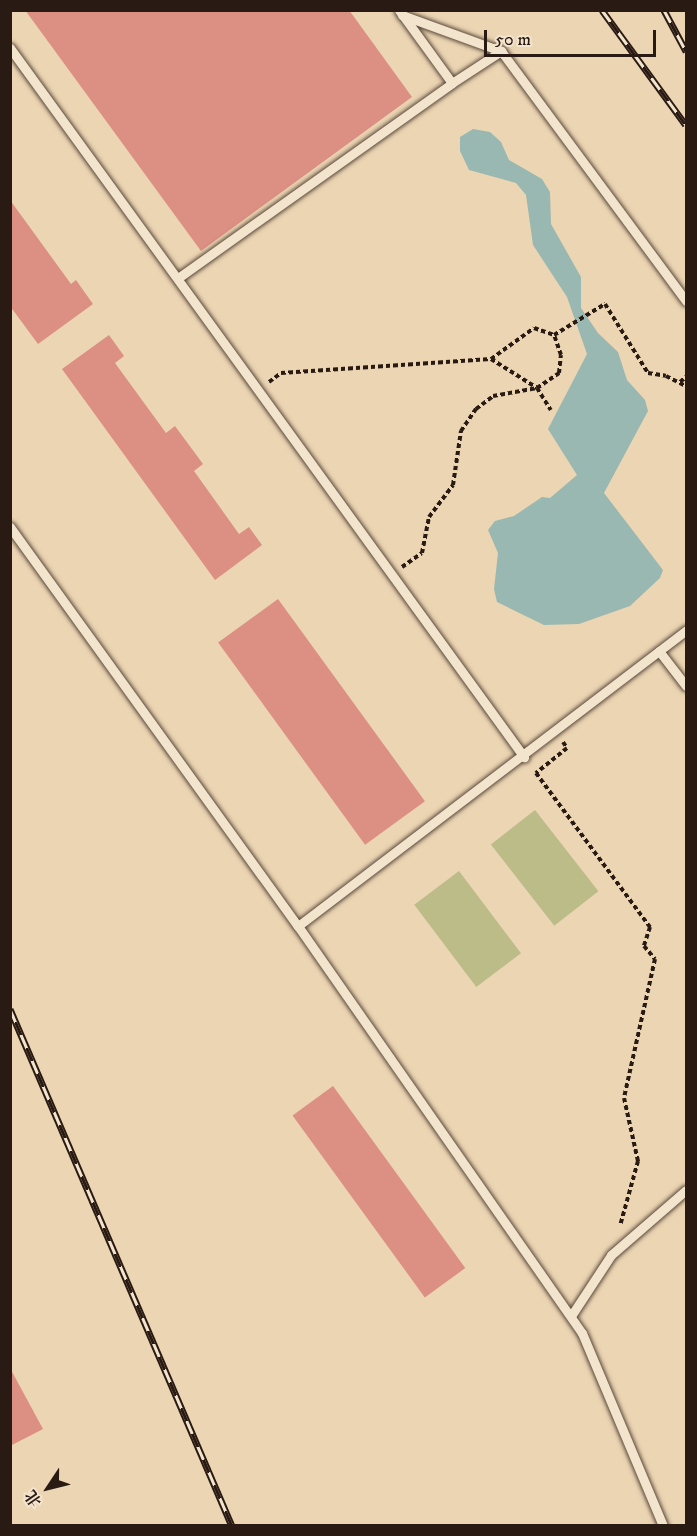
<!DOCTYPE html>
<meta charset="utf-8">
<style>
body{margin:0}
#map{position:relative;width:697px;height:1536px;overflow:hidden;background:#ecd5b3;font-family:"IM FELL DW Pica","Noto Serif SC",serif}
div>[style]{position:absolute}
.green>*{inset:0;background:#bcbc89;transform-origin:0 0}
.water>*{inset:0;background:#99b8b1}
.building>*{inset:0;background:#dc8f83;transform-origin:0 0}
.path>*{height:4px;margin-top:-2px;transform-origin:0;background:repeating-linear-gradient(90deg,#291b13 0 4.5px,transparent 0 7.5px)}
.roads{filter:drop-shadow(0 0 2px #5a4a3b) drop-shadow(0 0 2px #5a4a3b)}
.service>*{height:9px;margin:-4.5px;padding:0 4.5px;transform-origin:4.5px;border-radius:4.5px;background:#f3e4ce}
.rail>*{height:7px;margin-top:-3.5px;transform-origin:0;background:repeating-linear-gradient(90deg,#f3e4ce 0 14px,#291b13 0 28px);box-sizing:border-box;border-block:2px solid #291b13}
span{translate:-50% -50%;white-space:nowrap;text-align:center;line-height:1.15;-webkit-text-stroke:4.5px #f3e4ce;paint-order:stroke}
.frame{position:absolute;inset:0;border:12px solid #291b13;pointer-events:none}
.north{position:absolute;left:18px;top:1458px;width:60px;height:60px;-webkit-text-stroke:4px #f3e4ce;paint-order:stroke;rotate:235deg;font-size:16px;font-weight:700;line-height:24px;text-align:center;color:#291b13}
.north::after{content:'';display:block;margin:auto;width:21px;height:27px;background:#291b13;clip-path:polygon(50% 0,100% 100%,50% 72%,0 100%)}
.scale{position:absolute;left:484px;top:30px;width:172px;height:27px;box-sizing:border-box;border:3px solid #291b13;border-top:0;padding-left:8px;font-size:18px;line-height:21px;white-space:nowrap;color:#291b13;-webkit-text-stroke:4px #f3e4ce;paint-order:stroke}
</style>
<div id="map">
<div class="green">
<div style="left:535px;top:810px;width:103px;height:56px;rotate:52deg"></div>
<div style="left:459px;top:871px;width:103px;height:56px;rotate:53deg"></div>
</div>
<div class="water">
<div style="clip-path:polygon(473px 129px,490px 132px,501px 142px,509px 160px,542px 179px,550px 192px,551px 224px,581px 277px,581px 308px,598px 333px,618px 352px,627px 380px,645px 400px,648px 411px,604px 493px,663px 570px,660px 578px,630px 606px,579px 624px,544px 625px,497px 602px,494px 589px,498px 553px,488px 530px,495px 521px,514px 516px,542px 497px,550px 498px,577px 475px,548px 429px,587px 354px,567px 297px,533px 245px,526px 195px,516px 183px,469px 170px,460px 151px,460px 137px)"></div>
</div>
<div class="building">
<div style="clip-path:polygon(25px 10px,349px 10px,412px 97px,201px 251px)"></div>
<div style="clip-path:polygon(10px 200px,71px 284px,76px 280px,93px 304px,38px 344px,10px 306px)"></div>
<div style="clip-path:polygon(109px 335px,124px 356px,115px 363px,166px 433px,175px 426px,203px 464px,194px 471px,239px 534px,249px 527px,262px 545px,215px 580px,62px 369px)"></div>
<div style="left:278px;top:599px;width:250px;height:74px;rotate:54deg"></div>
<div style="left:333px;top:1086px;width:225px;height:50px;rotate:54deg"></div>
<div style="clip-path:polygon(10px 1368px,43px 1429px,10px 1446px)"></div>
</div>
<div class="path">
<div style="left:491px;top:359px;width:53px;rotate:-35.8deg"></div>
<div style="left:534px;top:328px;width:21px;rotate:19deg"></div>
<div style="left:269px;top:382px;width:15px;rotate:-37deg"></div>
<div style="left:281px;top:373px;width:210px;rotate:-3.8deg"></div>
<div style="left:491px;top:359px;width:54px;rotate:32.2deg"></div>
<div style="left:537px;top:388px;width:26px;rotate:58deg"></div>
<div style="left:680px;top:382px;width:8px;rotate:-40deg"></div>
<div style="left:402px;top:567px;width:24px;rotate:-35deg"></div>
<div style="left:422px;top:553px;width:37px;rotate:-79deg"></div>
<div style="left:429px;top:517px;width:40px;rotate:-53deg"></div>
<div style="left:453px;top:485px;width:55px;rotate:-81.6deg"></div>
<div style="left:461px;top:431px;width:27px;rotate:-56deg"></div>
<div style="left:476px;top:409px;width:21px;rotate:-37deg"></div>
<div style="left:493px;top:396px;width:45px;rotate:-10.3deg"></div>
<div style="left:537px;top:388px;width:27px;rotate:-34deg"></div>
<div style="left:559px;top:373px;width:18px;rotate:-84deg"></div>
<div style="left:561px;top:355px;width:21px;rotate:-109deg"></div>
<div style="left:554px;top:335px;width:60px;rotate:-31.3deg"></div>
<div style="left:605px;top:304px;width:81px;rotate:58.1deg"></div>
<div style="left:648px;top:373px;width:18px;rotate:9deg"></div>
<div style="left:666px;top:376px;width:22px;rotate:27deg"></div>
<div style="left:563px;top:742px;width:7px;rotate:56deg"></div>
<div style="left:567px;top:748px;width:40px;rotate:141deg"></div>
<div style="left:536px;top:773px;width:192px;rotate:53.5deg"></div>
<div style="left:650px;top:927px;width:20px;rotate:108deg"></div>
<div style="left:644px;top:946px;width:17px;rotate:50deg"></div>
<div style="left:655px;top:959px;width:142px;rotate:102.6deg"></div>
<div style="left:624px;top:1098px;width:65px;rotate:77.5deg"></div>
<div style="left:638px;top:1161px;width:67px;rotate:105.5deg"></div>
</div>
<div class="roads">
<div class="service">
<div style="left:399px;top:10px;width:90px;rotate:54deg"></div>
<div style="left:452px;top:83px;width:59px;rotate:-33.1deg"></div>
<div style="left:501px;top:51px;width:311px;rotate:53.5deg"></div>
<div style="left:402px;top:15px;width:105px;rotate:20deg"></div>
<div style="left:10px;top:48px;width:876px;rotate:54.06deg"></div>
<div style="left:178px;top:278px;width:336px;rotate:-35.4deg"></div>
<div style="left:10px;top:527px;width:492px;rotate:54.2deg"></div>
<div style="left:298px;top:926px;width:496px;rotate:55.1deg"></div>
<div style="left:582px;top:1333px;width:209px;rotate:67.2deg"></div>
<div style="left:659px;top:651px;width:44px;rotate:52.4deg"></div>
<div style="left:298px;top:926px;width:488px;rotate:-37.3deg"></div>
<div style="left:571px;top:1316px;width:73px;rotate:-56.7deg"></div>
<div style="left:611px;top:1255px;width:99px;rotate:-40.9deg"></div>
</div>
</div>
<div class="rail">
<div style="left:602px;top:10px;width:142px;rotate:53.9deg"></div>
<div style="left:664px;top:10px;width:47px;rotate:61.8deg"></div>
<div style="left:10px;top:1009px;width:563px;rotate:66.76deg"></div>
</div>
<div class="frame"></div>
<div class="north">北</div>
<div class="scale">50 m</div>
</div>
